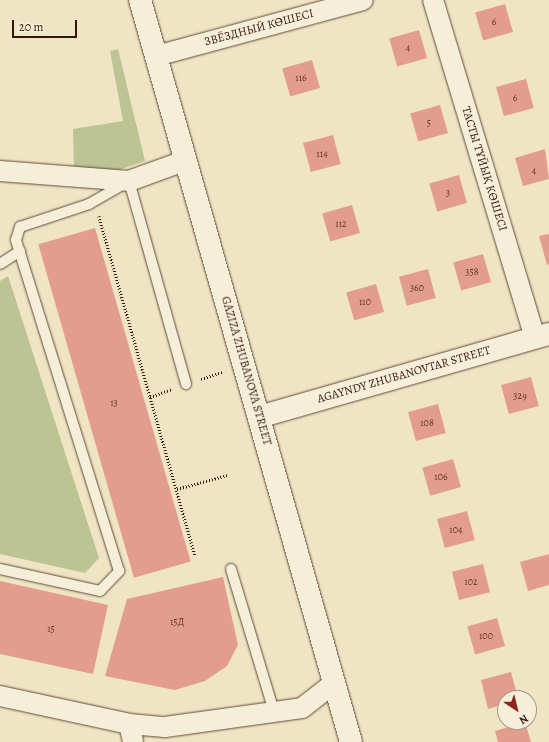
<!DOCTYPE html>
<meta charset="utf-8">
<style>
body{margin:0}
#map{position:relative;width:549px;height:742px;overflow:hidden;background:#efe5c4;font-family:Alegreya,serif}
div>[style]{position:absolute}
.green>*{inset:0;background:#bbc492}
.building>*{inset:0;background:#e39d8f;transform-origin:0 0}
.path>*{height:2.5px;margin-top:-1.25px;transform-origin:0;background:repeating-linear-gradient(90deg,#351509 0 1px,transparent 0 3px)}
.roads{filter:drop-shadow(0 0 1px #644938) drop-shadow(0 0 1px #644938)}
.lane>*{height:10px;margin:-5px;padding:0 5px;transform-origin:5px;border-radius:5px;background:#f5eed9}
.street>*{height:20px;margin:-10px;padding:0 10px;transform-origin:10px;border-radius:10px;background:#f5eed9}
.secondary>*{height:22px;margin:-11px;padding:0 11px;transform-origin:11px;border-radius:11px;background:#f5eed9}
span{translate:-50% -50%;white-space:nowrap;text-align:center;line-height:1.15;-webkit-text-stroke:3px #f5eed9;paint-order:stroke}
.number-label{font-size:10px;color:#60372a}
.number-label span{-webkit-text-stroke-width:0}
.street-label{font-size:12px;color:#351509}
.north{position:absolute;left:497px;top:690px;width:40px;height:40px;box-sizing:border-box;background:#f5eed9;border:1px solid #a89786;border-radius:50%;rotate:145deg;font-size:11px;font-weight:700;line-height:16px;text-align:center;color:#351509}
.north::after{content:'';display:block;margin:auto;width:14px;height:18px;background:#8f2418;clip-path:polygon(50% 0,100% 100%,50% 72%,0 100%)}
.scale{position:absolute;left:12px;top:20px;width:65px;height:18px;box-sizing:border-box;border:2px solid #351509;border-top:0;padding-left:5px;font-size:12px;line-height:14px;white-space:nowrap;color:#351509;-webkit-text-stroke:3px #f5eed9;paint-order:stroke}
</style>
<div id="map">
<div class="green">
<div style="clip-path:polygon(118px 49px,145px 161px,110px 173px,74px 170px,73px 129px,123px 121px,110px 51px)"></div>
<div style="clip-path:polygon(8px 276px,99px 558px,85px 573px,0 554px,0 281px)"></div>
</div>
<div class="building">
<div style="left:505px;top:4px;width:29px;height:31px;rotate:74deg"></div>
<div style="left:419px;top:30px;width:29px;height:31px;rotate:74deg"></div>
<div style="left:312px;top:60px;width:29px;height:31px;rotate:74deg"></div>
<div style="left:526px;top:79px;width:30px;height:31px;rotate:75deg"></div>
<div style="left:440px;top:105px;width:29px;height:31px;rotate:74deg"></div>
<div style="left:333px;top:135px;width:30px;height:31px;rotate:75deg"></div>
<div style="clip-path:polygon(545px 149px,549px 179px,523px 186px,515px 158px)"></div>
<div style="left:459px;top:175px;width:29px;height:31px;rotate:74deg"></div>
<div style="left:352px;top:205px;width:29px;height:31px;rotate:74deg"></div>
<div style="left:95px;top:228px;width:347px;height:59px;rotate:74deg"></div>
<div style="clip-path:polygon(549px 234px,549px 264px,547px 265px,539px 236px)"></div>
<div style="left:483px;top:254px;width:29px;height:31px;rotate:74deg"></div>
<div style="left:428px;top:269px;width:30px;height:30px;rotate:75deg"></div>
<div style="left:376px;top:284px;width:29px;height:31px;rotate:74deg"></div>
<div style="left:531px;top:377px;width:30px;height:31px;rotate:75deg"></div>
<div style="left:438px;top:404px;width:30px;height:31px;rotate:75deg"></div>
<div style="left:453px;top:459px;width:29px;height:32px;rotate:74deg"></div>
<div style="left:467px;top:511px;width:30px;height:31px;rotate:75deg"></div>
<div style="clip-path:polygon(549px 554px,549px 585px,528px 591px,520px 562px)"></div>
<div style="left:483px;top:564px;width:29px;height:32px;rotate:76deg"></div>
<div style="clip-path:polygon(223px 577px,238px 645px,227px 666px,205px 681px,175px 690px,105px 676px,127px 599px)"></div>
<div style="clip-path:polygon(0 581px,108px 605px,93px 674px,0 654px)"></div>
<div style="left:497px;top:618px;width:29px;height:31px;rotate:74deg"></div>
<div style="clip-path:polygon(511px 672px,518px 698px,505px 698px,505px 704px,488px 709px,481px 680px)"></div>
<div style="clip-path:polygon(525px 722px,531px 742px,498px 742px,495px 731px)"></div>
</div>
<div class="path">
<div style="left:99px;top:216px;width:353px;rotate:74.2deg"></div>
<div style="left:201px;top:379px;width:22px;rotate:-18deg"></div>
<div style="left:150px;top:397px;width:23px;rotate:-20deg"></div>
<div style="left:177px;top:489px;width:53px;rotate:-15.4deg"></div>
</div>
<div class="roads">
<div class="lane">
<div style="left:0;top:264px;width:24px;rotate:-33deg"></div>
<div style="left:0;top:569px;width:102px;rotate:12.4deg"></div>
<div style="left:100px;top:591px;width:28px;rotate:-46deg"></div>
<div style="left:119px;top:571px;width:347px;rotate:-107.3deg"></div>
<div style="left:16px;top:240px;width:14px;rotate:-73deg"></div>
<div style="left:20px;top:227px;width:73px;rotate:-18.4deg"></div>
<div style="left:89px;top:204px;width:46px;rotate:-29.9deg"></div>
<div style="left:129px;top:181px;width:211px;rotate:74.3deg"></div>
<div style="left:231px;top:569px;width:148px;rotate:73.2deg"></div>
</div>
<div class="street">
<div style="left:433px;top:0;width:353px;rotate:73.2deg"></div>
<div style="left:156px;top:56px;width:214px;rotate:-15.1deg"></div>
<div style="left:0;top:171px;width:129px;rotate:4.4deg"></div>
<div style="left:129px;top:181px;width:59px;rotate:-20deg"></div>
<div style="left:0;top:696px;width:132px;rotate:12.2deg"></div>
<div style="left:129px;top:724px;width:36px;rotate:5deg"></div>
<div style="left:165px;top:727px;width:138px;rotate:-7.9deg"></div>
<div style="left:302px;top:708px;width:41px;rotate:-38deg"></div>
<div style="left:129px;top:724px;width:18px;rotate:77deg"></div>
</div>
<div class="secondary">
<div style="left:140px;top:0;width:771px;rotate:74.13deg"></div>
<div style="left:259px;top:417px;width:302px;rotate:-16deg"></div>
</div>
</div>
<div class="number-label">
<span style="left:494px;top:22px">6</span>
<span style="left:408px;top:48px">4</span>
<span style="left:301px;top:78px">116</span>
<span style="left:515px;top:98px">6</span>
<span style="left:429px;top:123px">5</span>
<span style="left:322px;top:154px">114</span>
<span style="left:534px;top:171px">4</span>
<span style="left:448px;top:193px">3</span>
<span style="left:341px;top:224px">112</span>
<span style="left:472px;top:272px">358</span>
<span style="left:417px;top:288px">360</span>
<span style="left:365px;top:302px">110</span>
<span style="left:520px;top:396px">329</span>
<span style="left:114px;top:403px">13</span>
<span style="left:427px;top:423px">108</span>
<span style="left:441px;top:477px">106</span>
<span style="left:456px;top:530px">104</span>
<span style="left:471px;top:582px">102</span>
<span style="left:177px;top:622px">15Д</span>
<span style="left:51px;top:629px">15</span>
<span style="left:486px;top:636px">100</span>
</div>
<div class="street-label">
<span style="left:259px;top:28px;rotate:-15deg">ЗВЁЗДНЫЙ КӨШЕСІ</span>
<span style="left:484px;top:169px;rotate:73deg">ТАСТЫ ТҰЙЫҚ КӨШЕСІ</span>
<span style="left:246px;top:371px;rotate:74deg">GAZIZA ZHUBANOVA STREET</span>
<span style="left:404px;top:375px;rotate:-16deg">AGAYNDY ZHUBANOVTAR STREET</span>
</div>
<div class="north">N</div>
<div class="scale">20 m</div>
</div>
